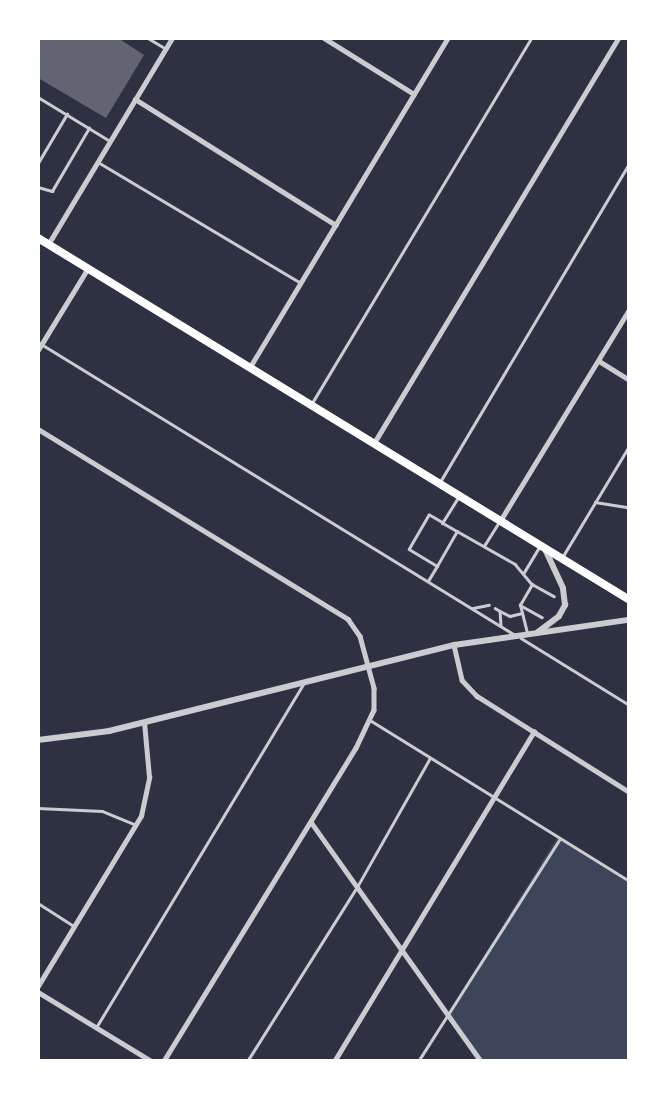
<!DOCTYPE html>
<style>
body{margin:0}
#map{position:relative;width:667px;height:1099px;overflow:hidden;background:#2d3142;font-family:"Open Sans",sans-serif}
div>[style]{position:absolute}
.green>*{inset:0;background:#3c4559}
.building>*{inset:0;background:#626471}
.service>*{height:2.5px;margin:-1.25px;padding:0 1.25px;transform-origin:1.25px;border-radius:1.25px;background:#caccd0}
.minor>*{height:4.5px;margin:-2.25px;padding:0 2.25px;transform-origin:2.25px;border-radius:2.25px;background:#caccd0}
.tertiary>*{height:6px;margin:-3px;padding:0 3px;transform-origin:3px;border-radius:3px;background:#caccd0}
.trunk>*{height:8px;margin:-4px;padding:0 4px;transform-origin:4px;border-radius:4px;background:#fff}
span{translate:-50% -50%;white-space:nowrap;text-align:center;line-height:1.15;-webkit-text-stroke:6px #fff;paint-order:stroke}
.frame{position:absolute;inset:0;border:40px solid #fff;pointer-events:none}
</style>
<div id="map">
<div class="green">
<div style="clip-path:polygon(558px 836px,628px 879px,628px 1060px,480px 1060px,447px 1016px)"></div>
</div>
<div class="building">
<div style="clip-path:polygon(38px 38px,118px 38px,144px 55px,106px 118px,38px 78px)"></div>
</div>
<div class="service">
<div style="left:148px;top:38px;width:21px;rotate:31deg"></div>
<div style="left:38px;top:97px;width:84px;rotate:31.4deg"></div>
<div style="left:98px;top:162px;width:234px;rotate:30.8deg"></div>
<div style="left:38px;top:163px;width:57px;rotate:-59.4deg"></div>
<div style="left:38px;top:187px;width:15px;rotate:16deg"></div>
<div style="left:52px;top:191px;width:73px;rotate:-59.6deg"></div>
<div style="left:38px;top:342px;width:560px;rotate:31.56deg"></div>
<div style="left:312px;top:403px;width:426px;rotate:-59deg"></div>
<div style="left:440px;top:482px;width:368px;rotate:-59.3deg"></div>
<div style="left:459px;top:497px;width:31px;rotate:122deg"></div>
<div style="left:443px;top:523px;width:16px;rotate:-150deg"></div>
<div style="left:429px;top:515px;width:39px;rotate:120deg"></div>
<div style="left:409px;top:549px;width:33px;rotate:31deg"></div>
<div style="left:437px;top:566px;width:40px;rotate:-60.3deg"></div>
<div style="left:457px;top:531px;width:67px;rotate:29.6deg"></div>
<div style="left:515px;top:564px;width:26px;rotate:50deg"></div>
<div style="left:532px;top:584px;width:25px;rotate:29deg"></div>
<div style="left:595px;top:502px;width:33px;rotate:9deg"></div>
<div style="left:443px;top:523px;width:16px;rotate:30deg"></div>
<div style="left:484px;top:546px;width:28px;rotate:-58deg"></div>
<div style="left:563px;top:556px;width:126px;rotate:-59deg"></div>
<div style="left:523px;top:574px;width:31px;rotate:-59deg"></div>
<div style="left:428px;top:581px;width:17px;rotate:-59deg"></div>
<div style="left:520px;top:605px;width:25px;rotate:29deg"></div>
<div style="left:473px;top:608px;width:16px;rotate:-11deg"></div>
<div style="left:495px;top:608px;width:6px;rotate:31deg"></div>
<div style="left:500px;top:611px;width:15px;rotate:86deg"></div>
<div style="left:500px;top:611px;width:11px;rotate:27deg"></div>
<div style="left:510px;top:616px;width:12px;rotate:-14deg"></div>
<div style="left:527px;top:633px;width:29px;rotate:-104deg"></div>
<div style="left:520px;top:605px;width:24px;rotate:-60deg"></div>
<div style="left:521px;top:638px;width:126px;rotate:31.7deg"></div>
<div style="left:370px;top:720px;width:304px;rotate:31.8deg"></div>
<div style="left:38px;top:808px;width:64px;rotate:2.7deg"></div>
<div style="left:102px;top:811px;width:37px;rotate:22deg"></div>
<div style="left:38px;top:903px;width:43px;rotate:32.6deg"></div>
<div style="left:97px;top:1026px;width:399px;rotate:-58.9deg"></div>
<div style="left:248px;top:1060px;width:204px;rotate:-57.8deg"></div>
<div style="left:357px;top:887px;width:148px;rotate:-60.5deg"></div>
<div style="left:419px;top:1060px;width:262px;rotate:-57.5deg"></div>
</div>
<div class="minor">
<div style="left:324px;top:38px;width:106px;rotate:31.9deg"></div>
<div style="left:135px;top:99px;width:237px;rotate:32.1deg"></div>
<div style="left:49px;top:243px;width:239px;rotate:-59deg"></div>
<div style="left:38px;top:350px;width:96px;rotate:-58.6deg"></div>
<div style="left:599px;top:361px;width:34px;rotate:32deg"></div>
<div style="left:250px;top:367px;width:384px;rotate:-59deg"></div>
<div style="left:38px;top:429px;width:364px;rotate:31.5deg"></div>
<div style="left:348px;top:619px;width:21px;rotate:55deg"></div>
<div style="left:360px;top:636px;width:54px;rotate:74.9deg"></div>
<div style="left:374px;top:688px;width:22px;rotate:90deg"></div>
<div style="left:374px;top:710px;width:42px;rotate:115.3deg"></div>
<div style="left:356px;top:748px;width:366px;rotate:121.5deg"></div>
<div style="left:374px;top:443px;width:473px;rotate:-58.9deg"></div>
<div style="left:500px;top:521px;width:246px;rotate:-58.6deg"></div>
<div style="left:454px;top:645px;width:36px;rotate:77deg"></div>
<div style="left:462px;top:680px;width:22px;rotate:47deg"></div>
<div style="left:477px;top:696px;width:178px;rotate:32.2deg"></div>
<div style="left:311px;top:822px;width:292px;rotate:54.6deg"></div>
<div style="left:38px;top:986px;width:199px;rotate:-58.8deg"></div>
<div style="left:141px;top:816px;width:40px;rotate:-78deg"></div>
<div style="left:149px;top:777px;width:55px;rotate:-95.2deg"></div>
<div style="left:38px;top:992px;width:131px;rotate:31.3deg"></div>
<div style="left:335px;top:1060px;width:384px;rotate:-58.8deg"></div>
</div>
<div class="tertiary">
<div style="left:538px;top:632px;width:26px;rotate:-37deg"></div>
<div style="left:559px;top:616px;width:13px;rotate:-61deg"></div>
<div style="left:565px;top:605px;width:17px;rotate:-97deg"></div>
<div style="left:563px;top:588px;width:43px;rotate:-114.8deg"></div>
<div style="left:38px;top:740px;width:72px;rotate:-7.2deg"></div>
<div style="left:109px;top:731px;width:356px;rotate:-14deg"></div>
<div style="left:454px;top:645px;width:176px;rotate:-8.2deg"></div>
</div>
<div class="trunk">
<div style="left:38px;top:238px;width:692px;rotate:31.46deg"></div>
</div>
<div class="frame"></div>
</div>
